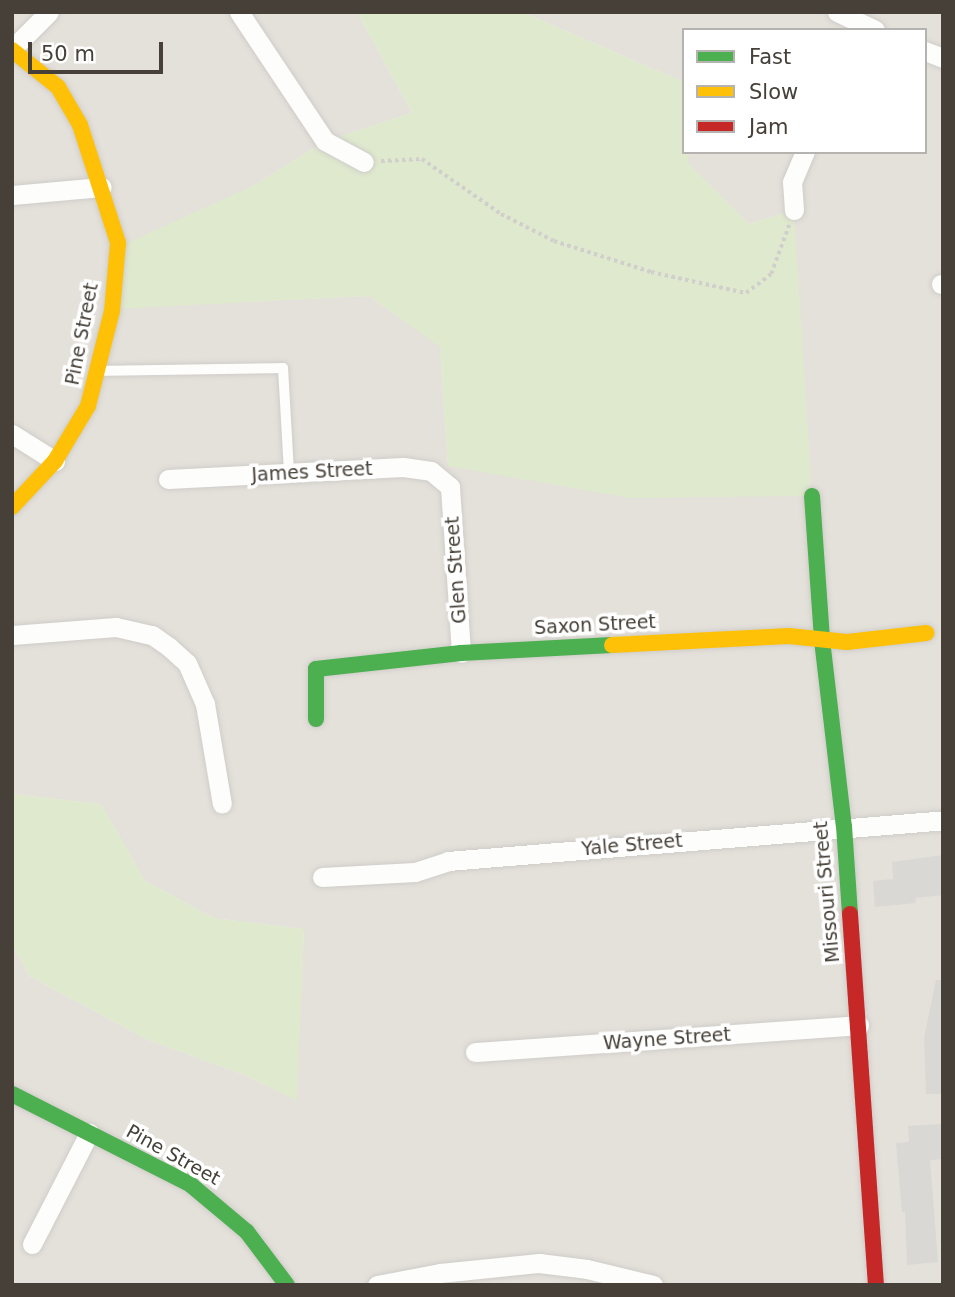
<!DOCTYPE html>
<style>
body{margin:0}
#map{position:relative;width:955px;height:1297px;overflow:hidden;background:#f1efeb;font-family:"DejaVu Sans",sans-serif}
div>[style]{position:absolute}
.residential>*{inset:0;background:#e4e0da}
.green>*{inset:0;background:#dfe9ce}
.building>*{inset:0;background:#dad8d4}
.path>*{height:3.5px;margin-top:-1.75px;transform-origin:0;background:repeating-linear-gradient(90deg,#d1cfcb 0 3.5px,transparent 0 7px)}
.roads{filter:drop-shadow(0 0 2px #cfcdc9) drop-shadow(0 0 2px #cfcdc9)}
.lane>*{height:10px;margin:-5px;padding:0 5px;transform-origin:5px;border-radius:5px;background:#fdfdfc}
.street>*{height:19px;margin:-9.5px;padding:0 9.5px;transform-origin:9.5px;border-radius:9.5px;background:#fdfdfc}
.fast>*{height:16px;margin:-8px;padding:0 8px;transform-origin:8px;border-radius:8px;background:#4caf50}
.slow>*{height:16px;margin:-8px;padding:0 8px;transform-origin:8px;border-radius:8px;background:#ffc107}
.jam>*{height:16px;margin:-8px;padding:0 8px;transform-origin:8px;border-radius:8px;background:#c62828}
span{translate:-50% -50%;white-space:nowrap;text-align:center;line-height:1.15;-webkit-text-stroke:7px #fff;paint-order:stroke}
.street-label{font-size:19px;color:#464038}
.frame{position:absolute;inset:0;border:14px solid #464038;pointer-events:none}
.legend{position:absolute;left:682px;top:28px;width:245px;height:126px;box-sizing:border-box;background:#fff;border:2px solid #b5b3af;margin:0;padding:9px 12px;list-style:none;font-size:21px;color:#464038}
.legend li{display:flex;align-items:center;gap:14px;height:35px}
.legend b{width:35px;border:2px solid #b5b3af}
.scale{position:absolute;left:28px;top:42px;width:135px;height:32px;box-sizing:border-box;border:4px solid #464038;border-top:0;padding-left:9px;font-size:21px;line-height:24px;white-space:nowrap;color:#464038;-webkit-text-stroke:5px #fff;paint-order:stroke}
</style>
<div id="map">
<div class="residential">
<div style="clip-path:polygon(12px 12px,357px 12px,412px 113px,325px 141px,258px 183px,114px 308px,369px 296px,440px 346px,448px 466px,794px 210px,749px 224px,687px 163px,689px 152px,925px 152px,925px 30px,684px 30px,684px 82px,522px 12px,943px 12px,943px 1285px,12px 1285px,12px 943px,29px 976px,148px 1040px,247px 1076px,296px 1100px,304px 929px,214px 918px,145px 881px,101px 804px,12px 794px)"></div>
</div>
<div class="green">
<div style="clip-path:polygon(357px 12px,522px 12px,684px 82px,684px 152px,689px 152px,688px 163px,749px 224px,794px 210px,812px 496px,629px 498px,448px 466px,440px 347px,369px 296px,114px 309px,121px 246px,258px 183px,325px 141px,412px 113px)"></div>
<div style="clip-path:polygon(12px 794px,101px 804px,145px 881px,214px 918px,304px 929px,297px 1101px,247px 1076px,148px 1040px,29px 976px,12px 943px)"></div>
</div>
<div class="building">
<div style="clip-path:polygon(943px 855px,943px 895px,915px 898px,916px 903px,875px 907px,873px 881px,893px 879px,892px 862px)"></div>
<div style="clip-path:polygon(936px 980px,943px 980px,943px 1094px,926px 1094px,924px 1038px)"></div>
<div style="clip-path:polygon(943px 1124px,943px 1159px,930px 1160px,938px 1262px,907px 1265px,905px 1212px,902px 1212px,896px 1143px,909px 1142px,908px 1126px)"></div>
</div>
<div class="path">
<div style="left:381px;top:161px;width:41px;rotate:-2.8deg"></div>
<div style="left:422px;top:159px;width:96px;rotate:34.8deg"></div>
<div style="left:501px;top:214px;width:59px;rotate:27deg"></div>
<div style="left:554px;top:241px;width:102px;rotate:17.7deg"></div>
<div style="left:651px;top:272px;width:97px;rotate:12.5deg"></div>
<div style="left:746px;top:293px;width:31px;rotate:-37deg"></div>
<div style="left:771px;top:274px;width:52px;rotate:-69.8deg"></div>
</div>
<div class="roads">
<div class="lane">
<div style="left:98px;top:371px;width:185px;rotate:-0.9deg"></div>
<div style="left:283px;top:368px;width:105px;rotate:86.7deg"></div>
</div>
<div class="street">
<div style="left:239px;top:12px;width:155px;rotate:56.3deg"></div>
<div style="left:325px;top:141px;width:44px;rotate:28.3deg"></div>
<div style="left:837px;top:12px;width:42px;rotate:25.3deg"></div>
<div style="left:12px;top:49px;width:52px;rotate:-45deg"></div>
<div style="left:925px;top:51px;width:19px;rotate:21deg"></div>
<div style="left:12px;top:195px;width:90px;rotate:-5.1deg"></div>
<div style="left:794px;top:210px;width:28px;rotate:-94deg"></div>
<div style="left:792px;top:182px;width:33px;rotate:-67deg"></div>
<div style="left:941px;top:284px;width:2px"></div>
<div style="left:12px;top:434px;width:51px;rotate:32.1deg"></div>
<div style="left:168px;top:479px;width:235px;rotate:-2.9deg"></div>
<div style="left:403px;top:467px;width:28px;rotate:8deg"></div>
<div style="left:431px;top:471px;width:25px;rotate:40deg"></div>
<div style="left:450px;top:487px;width:166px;rotate:86.2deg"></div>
<div style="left:12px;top:635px;width:104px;rotate:-4.4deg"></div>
<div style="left:116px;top:627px;width:37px;rotate:13deg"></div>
<div style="left:152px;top:635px;width:21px;rotate:35deg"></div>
<div style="left:169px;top:647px;width:24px;rotate:42deg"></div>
<div style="left:187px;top:663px;width:45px;rotate:66.3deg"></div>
<div style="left:205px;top:704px;width:101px;rotate:80.4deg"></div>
<div style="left:322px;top:877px;width:93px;rotate:-3.1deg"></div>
<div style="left:415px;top:872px;width:35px;rotate:-18deg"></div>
<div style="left:448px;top:861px;width:497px;rotate:-4.7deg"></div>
<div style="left:475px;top:1052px;width:385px;rotate:-4deg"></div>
<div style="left:32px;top:1244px;width:125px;rotate:-62.8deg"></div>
<div style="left:377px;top:1285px;width:64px;rotate:-10.8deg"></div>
<div style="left:440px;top:1273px;width:100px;rotate:-5.8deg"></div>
<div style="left:539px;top:1263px;width:48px;rotate:7.1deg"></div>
<div style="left:587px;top:1269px;width:68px;rotate:13.6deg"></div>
</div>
<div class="fast">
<div style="left:812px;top:496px;width:144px;rotate:86deg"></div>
<div style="left:822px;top:640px;width:187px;rotate:83.3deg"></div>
<div style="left:844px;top:826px;width:88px;rotate:86.1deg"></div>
<div style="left:316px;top:719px;width:50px;rotate:-90deg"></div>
<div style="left:316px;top:669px;width:146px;rotate:-6.3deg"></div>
<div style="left:461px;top:653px;width:151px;rotate:-3deg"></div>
<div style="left:12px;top:1094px;width:201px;rotate:26.9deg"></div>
<div style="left:191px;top:1185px;width:73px;rotate:40deg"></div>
<div style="left:247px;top:1232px;width:66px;rotate:53deg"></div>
</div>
<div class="slow">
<div style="left:12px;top:50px;width:59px;rotate:38.8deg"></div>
<div style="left:58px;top:87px;width:44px;rotate:59.9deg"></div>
<div style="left:80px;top:125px;width:124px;rotate:72.1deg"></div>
<div style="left:118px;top:243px;width:68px;rotate:95deg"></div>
<div style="left:112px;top:311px;width:98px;rotate:104.2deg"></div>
<div style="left:88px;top:406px;width:64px;rotate:121deg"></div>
<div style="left:55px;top:461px;width:63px;rotate:133.1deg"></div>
<div style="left:612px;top:645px;width:177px;rotate:-2.9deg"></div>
<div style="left:789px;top:636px;width:58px;rotate:5.9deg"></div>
<div style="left:847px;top:642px;width:80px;rotate:-6.5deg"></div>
</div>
<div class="jam">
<div style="left:850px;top:914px;width:372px;rotate:86deg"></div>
</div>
</div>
<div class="street-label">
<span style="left:82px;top:334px;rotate:-79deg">Pine Street</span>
<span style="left:312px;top:472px;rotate:-3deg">James Street</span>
<span style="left:456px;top:570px;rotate:-94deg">Glen Street</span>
<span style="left:595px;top:625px;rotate:-3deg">Saxon Street</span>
<span style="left:632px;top:845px;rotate:-5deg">Yale Street</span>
<span style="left:827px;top:892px;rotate:-95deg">Missouri Street</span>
<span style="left:667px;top:1039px;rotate:-4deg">Wayne Street</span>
<span style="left:173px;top:1155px;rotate:29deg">Pine Street</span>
</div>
<div class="frame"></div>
<ul class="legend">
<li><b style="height:9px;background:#4caf50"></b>Fast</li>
<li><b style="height:9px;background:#ffc107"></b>Slow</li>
<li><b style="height:9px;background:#c62828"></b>Jam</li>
</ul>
<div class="scale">50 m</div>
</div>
